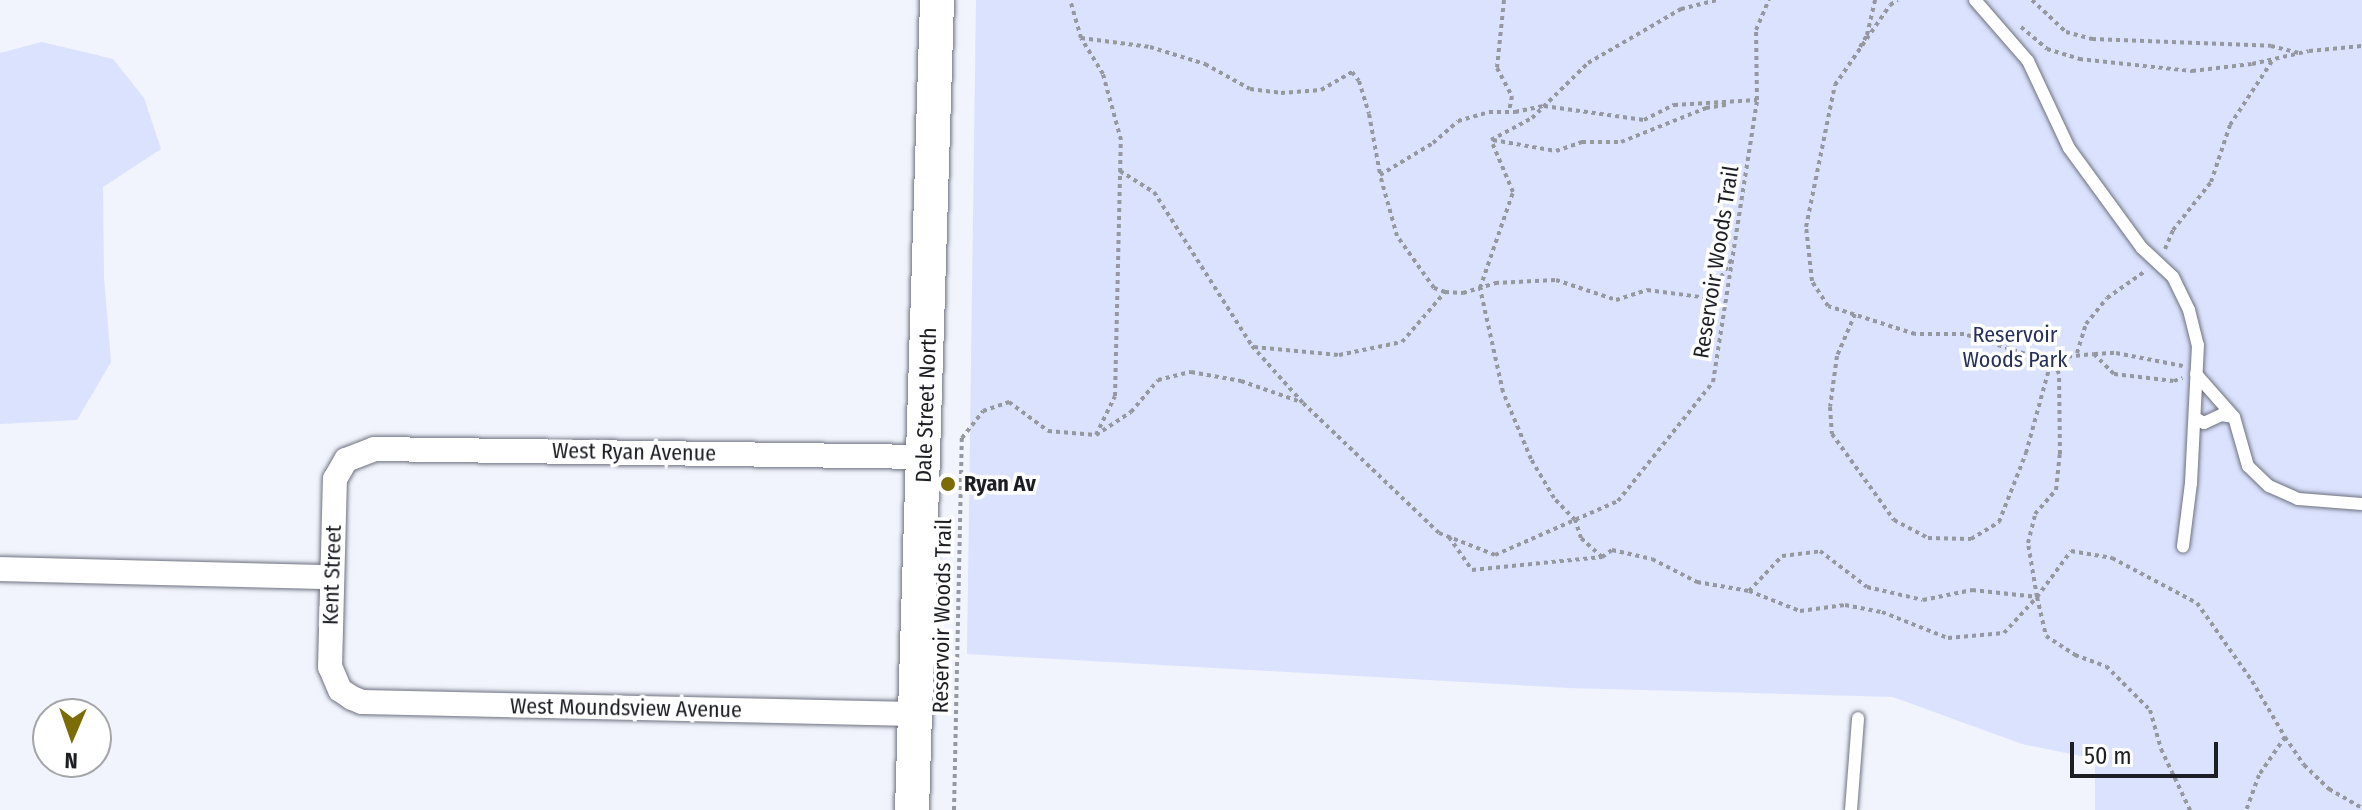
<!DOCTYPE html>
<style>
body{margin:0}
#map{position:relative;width:2362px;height:810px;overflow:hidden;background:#f1f4fd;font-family:"Fira Sans Condensed",sans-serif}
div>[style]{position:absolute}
.green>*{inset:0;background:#dae2fe}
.path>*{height:4px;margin-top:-2px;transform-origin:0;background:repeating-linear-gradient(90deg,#95989f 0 4px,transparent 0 8px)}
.roads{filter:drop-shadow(0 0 2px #6d717e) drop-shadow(0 0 2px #6d717e)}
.lane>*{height:12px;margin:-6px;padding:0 6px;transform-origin:6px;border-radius:6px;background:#fff}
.street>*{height:24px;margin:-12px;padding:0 12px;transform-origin:12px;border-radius:12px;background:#fff}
.secondary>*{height:34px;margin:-17px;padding:0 17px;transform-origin:17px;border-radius:17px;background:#fff}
.dots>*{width:22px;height:22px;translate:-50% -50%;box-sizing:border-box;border:4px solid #fff;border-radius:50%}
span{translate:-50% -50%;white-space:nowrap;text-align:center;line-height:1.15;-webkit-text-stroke:7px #fff;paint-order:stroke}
.street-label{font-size:22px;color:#1c1e23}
.park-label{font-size:22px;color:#263059}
.poi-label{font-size:22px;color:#1c1e23;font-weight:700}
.left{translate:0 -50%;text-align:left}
.north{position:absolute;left:32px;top:698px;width:80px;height:80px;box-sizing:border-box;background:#fff;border:2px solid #a4a5a7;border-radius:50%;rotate:182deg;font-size:22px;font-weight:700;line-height:32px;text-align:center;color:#1c1e23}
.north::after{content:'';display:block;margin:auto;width:28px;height:36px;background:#7c6c06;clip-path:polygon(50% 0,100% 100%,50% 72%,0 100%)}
.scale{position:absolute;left:2070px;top:742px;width:148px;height:36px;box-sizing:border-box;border:4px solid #1c1e23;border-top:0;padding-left:10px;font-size:24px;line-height:28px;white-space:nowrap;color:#1c1e23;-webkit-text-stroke:6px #fff;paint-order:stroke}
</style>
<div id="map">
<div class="green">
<div style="clip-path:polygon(976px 0,2362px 0,2362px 810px,2095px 810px,2095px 759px,2022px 744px,1893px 697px,1569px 688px,967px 654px)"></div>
<div style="clip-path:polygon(42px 42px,113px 59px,144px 98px,161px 149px,103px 187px,104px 278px,111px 362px,77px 420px,0 424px,0 53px)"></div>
</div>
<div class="path">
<div style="left:1504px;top:0;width:68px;rotate:95.9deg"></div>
<div style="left:1497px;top:68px;width:32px;rotate:62deg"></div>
<div style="left:1512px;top:96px;width:16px;rotate:101deg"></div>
<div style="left:2032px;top:0;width:47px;rotate:43.3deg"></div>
<div style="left:2066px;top:32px;width:27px;rotate:15deg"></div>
<div style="left:2092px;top:39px;width:179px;rotate:2.2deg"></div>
<div style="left:2271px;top:46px;width:29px;rotate:14deg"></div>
<div style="left:2021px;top:27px;width:34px;rotate:40deg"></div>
<div style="left:2047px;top:49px;width:34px;rotate:17deg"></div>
<div style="left:2079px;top:59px;width:114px;rotate:6.1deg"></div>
<div style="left:2192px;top:71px;width:60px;rotate:-6.7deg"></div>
<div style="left:2252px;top:64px;width:58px;rotate:-12.8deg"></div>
<div style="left:2309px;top:51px;width:53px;rotate:-5.4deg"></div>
<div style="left:1081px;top:38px;width:70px;rotate:7.4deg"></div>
<div style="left:1150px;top:47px;width:58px;rotate:17.2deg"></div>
<div style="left:1205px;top:64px;width:51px;rotate:29.1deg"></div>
<div style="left:1250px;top:89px;width:31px;rotate:7deg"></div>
<div style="left:1281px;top:93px;width:40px;rotate:-4.3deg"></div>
<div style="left:1321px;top:90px;width:36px;rotate:-30deg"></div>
<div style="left:1352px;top:72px;width:11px;rotate:52deg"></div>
<div style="left:1359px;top:81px;width:34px;rotate:73deg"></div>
<div style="left:1369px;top:114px;width:61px;rotate:79.6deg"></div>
<div style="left:1860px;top:47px;width:14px;rotate:-60deg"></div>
<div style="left:1867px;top:35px;width:36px;rotate:-77deg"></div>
<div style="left:1493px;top:140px;width:64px;rotate:9.9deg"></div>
<div style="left:1556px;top:151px;width:28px;rotate:-19deg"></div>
<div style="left:1582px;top:142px;width:39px"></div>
<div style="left:1621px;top:142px;width:92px;rotate:-21.8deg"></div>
<div style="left:1706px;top:108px;width:24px;rotate:-9deg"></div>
<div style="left:1120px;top:171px;width:40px;rotate:32deg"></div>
<div style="left:1154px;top:192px;width:183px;rotate:57.5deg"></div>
<div style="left:1252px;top:346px;width:76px;rotate:48.2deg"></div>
<div style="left:1303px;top:403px;width:188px;rotate:43.7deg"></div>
<div style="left:1439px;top:533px;width:60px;rotate:21.4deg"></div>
<div style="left:1495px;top:555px;width:134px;rotate:-23.7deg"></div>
<div style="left:1618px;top:501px;width:152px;rotate:-51.4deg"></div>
<div style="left:1713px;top:382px;width:285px;rotate:-81.1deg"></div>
<div style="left:1757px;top:100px;width:70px;rotate:-90.8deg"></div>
<div style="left:1756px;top:30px;width:33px;rotate:-67deg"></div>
<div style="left:2165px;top:249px;width:21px;rotate:-67deg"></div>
<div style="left:2173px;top:230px;width:61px;rotate:-51.6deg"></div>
<div style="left:2211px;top:182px;width:60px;rotate:-71.6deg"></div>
<div style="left:2230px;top:125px;width:77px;rotate:-56.7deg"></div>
<div style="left:1445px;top:292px;width:12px;rotate:-160deg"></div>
<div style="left:1434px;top:288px;width:64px;rotate:-125.4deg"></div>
<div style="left:1397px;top:236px;width:63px;rotate:-105.6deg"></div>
<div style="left:1380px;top:175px;width:62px;rotate:-31.1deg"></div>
<div style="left:1433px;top:143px;width:33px;rotate:-41deg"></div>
<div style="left:1458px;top:121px;width:32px;rotate:-16deg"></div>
<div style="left:1489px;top:112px;width:26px"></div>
<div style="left:1515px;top:112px;width:30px;rotate:-12deg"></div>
<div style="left:1544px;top:106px;width:101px;rotate:8deg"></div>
<div style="left:1644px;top:120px;width:34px;rotate:-27deg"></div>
<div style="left:1674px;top:105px;width:83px;rotate:-3.4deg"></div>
<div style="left:1855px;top:314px;width:46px;rotate:113.2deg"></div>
<div style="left:1837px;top:356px;width:51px;rotate:97.8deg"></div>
<div style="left:1830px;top:407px;width:27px;rotate:86deg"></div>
<div style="left:1832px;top:434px;width:106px;rotate:54.2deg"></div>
<div style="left:1894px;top:520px;width:38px;rotate:28deg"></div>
<div style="left:1928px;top:538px;width:43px;rotate:1.3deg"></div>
<div style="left:1971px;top:539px;width:33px;rotate:-31deg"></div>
<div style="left:1999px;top:522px;width:74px;rotate:-68.6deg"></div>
<div style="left:2026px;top:453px;width:98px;rotate:-74.7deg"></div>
<div style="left:2052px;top:358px;width:42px;rotate:-5.4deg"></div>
<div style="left:2094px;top:354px;width:28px;rotate:45deg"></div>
<div style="left:2114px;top:374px;width:60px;rotate:6.7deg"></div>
<div style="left:2174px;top:381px;width:9px;rotate:-21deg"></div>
<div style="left:1254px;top:347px;width:85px;rotate:5.4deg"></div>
<div style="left:1339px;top:355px;width:64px;rotate:-11.7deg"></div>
<div style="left:1402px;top:342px;width:66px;rotate:-49.3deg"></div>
<div style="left:1445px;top:292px;width:18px;rotate:3deg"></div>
<div style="left:1463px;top:293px;width:34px;rotate:-17deg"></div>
<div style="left:1495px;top:283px;width:61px;rotate:-2.8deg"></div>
<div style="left:1556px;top:280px;width:63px;rotate:18.4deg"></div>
<div style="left:1616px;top:300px;width:33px;rotate:-18deg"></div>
<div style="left:1647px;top:290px;width:63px;rotate:7.4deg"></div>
<div style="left:1709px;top:298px;width:44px;rotate:-59.9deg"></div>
<div style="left:2077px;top:353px;width:30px;rotate:-73deg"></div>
<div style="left:2086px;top:324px;width:33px;rotate:-51deg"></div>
<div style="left:2107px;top:298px;width:45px;rotate:-35.1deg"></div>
<div style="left:2094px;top:354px;width:22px;rotate:-3deg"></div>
<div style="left:2116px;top:353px;width:68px;rotate:11deg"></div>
<div style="left:1096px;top:435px;width:42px;rotate:-33.3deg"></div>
<div style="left:1131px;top:412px;width:42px;rotate:-49.8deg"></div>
<div style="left:1158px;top:380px;width:34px;rotate:-14deg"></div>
<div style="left:1191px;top:372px;width:51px;rotate:10.2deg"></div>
<div style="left:1241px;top:381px;width:64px;rotate:19.3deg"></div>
<div style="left:1449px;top:537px;width:40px;rotate:55.1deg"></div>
<div style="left:1472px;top:570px;width:131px;rotate:-5.7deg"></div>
<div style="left:1602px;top:557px;width:12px;rotate:-35deg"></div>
<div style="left:1612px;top:550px;width:41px;rotate:12.7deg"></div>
<div style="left:1652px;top:559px;width:51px;rotate:27.1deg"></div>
<div style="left:1697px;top:582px;width:53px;rotate:9.8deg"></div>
<div style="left:1749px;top:591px;width:48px;rotate:-46.7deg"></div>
<div style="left:1782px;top:556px;width:38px;rotate:-7deg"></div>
<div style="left:1820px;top:551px;width:59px;rotate:37.5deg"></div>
<div style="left:1867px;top:587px;width:57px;rotate:13.1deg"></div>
<div style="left:1923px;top:600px;width:50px;rotate:-11.5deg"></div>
<div style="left:1972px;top:590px;width:65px;rotate:6.1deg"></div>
<div style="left:2037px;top:597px;width:55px;rotate:-99.5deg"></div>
<div style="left:2028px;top:543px;width:30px;rotate:-76deg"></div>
<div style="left:2035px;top:514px;width:32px;rotate:-49deg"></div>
<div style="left:2056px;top:490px;width:36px;rotate:-84deg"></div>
<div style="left:2060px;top:454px;width:80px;rotate:-90.7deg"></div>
<div style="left:2059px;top:374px;width:17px;rotate:-114deg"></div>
<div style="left:2052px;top:358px;width:20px;rotate:-174deg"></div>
<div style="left:2032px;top:356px;width:71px;rotate:-162.1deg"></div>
<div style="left:1964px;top:334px;width:49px;rotate:180deg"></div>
<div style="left:1915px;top:334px;width:91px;rotate:-162.2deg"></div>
<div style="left:1828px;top:306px;width:30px;rotate:-123deg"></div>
<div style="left:1812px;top:281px;width:54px;rotate:-96.3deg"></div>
<div style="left:1806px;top:227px;width:145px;rotate:-78.5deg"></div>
<div style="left:1835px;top:85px;width:97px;rotate:-55.5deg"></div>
<div style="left:1890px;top:5px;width:9px;rotate:-32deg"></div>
<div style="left:1602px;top:557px;width:28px;rotate:-138deg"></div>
<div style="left:1581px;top:538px;width:19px;rotate:-108deg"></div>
<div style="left:1575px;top:520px;width:30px;rotate:-134deg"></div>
<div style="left:1554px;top:498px;width:45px;rotate:-120.5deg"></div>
<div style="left:1531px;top:459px;width:73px;rotate:-112.7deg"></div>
<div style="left:1503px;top:392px;width:107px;rotate:-102.5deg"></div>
<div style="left:1480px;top:288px;width:102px;rotate:-71deg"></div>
<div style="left:1513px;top:192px;width:56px;rotate:-112.9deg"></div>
<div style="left:1491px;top:140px;width:47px;rotate:-28.2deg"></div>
<div style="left:1532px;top:118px;width:78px;rotate:-44.5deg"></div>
<div style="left:1588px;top:63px;width:108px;rotate:-30.1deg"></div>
<div style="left:1681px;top:9px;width:37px;rotate:-14deg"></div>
<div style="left:1749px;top:591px;width:55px;rotate:21.4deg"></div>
<div style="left:1800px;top:611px;width:45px;rotate:-7.6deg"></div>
<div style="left:1845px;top:605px;width:38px;rotate:11deg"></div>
<div style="left:1882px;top:612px;width:71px;rotate:21.5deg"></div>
<div style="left:1948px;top:638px;width:56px;rotate:-5.1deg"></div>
<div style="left:2004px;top:633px;width:49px;rotate:-47.5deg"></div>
<div style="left:2037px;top:597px;width:57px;rotate:-53.5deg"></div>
<div style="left:2071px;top:551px;width:42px;rotate:9.7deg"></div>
<div style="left:2112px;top:558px;width:96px;rotate:27.9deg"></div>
<div style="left:2197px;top:603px;width:95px;rotate:54.8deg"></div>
<div style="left:2252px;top:681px;width:65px;rotate:59.5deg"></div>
<div style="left:2285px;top:737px;width:46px;rotate:124.4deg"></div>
<div style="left:2259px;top:775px;width:37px;rotate:110deg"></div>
<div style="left:2037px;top:597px;width:40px;rotate:77deg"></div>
<div style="left:2046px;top:636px;width:35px;rotate:33deg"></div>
<div style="left:2075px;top:655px;width:33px;rotate:20deg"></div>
<div style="left:2106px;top:666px;width:62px;rotate:45deg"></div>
<div style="left:2150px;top:710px;width:41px;rotate:74.2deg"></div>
<div style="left:2161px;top:749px;width:68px;rotate:64.6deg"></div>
<div style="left:2285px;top:737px;width:34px;rotate:56deg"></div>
<div style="left:2304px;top:765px;width:35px;rotate:44deg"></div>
<div style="left:2329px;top:789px;width:38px;rotate:30deg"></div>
<div style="left:954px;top:810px;width:372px;rotate:-88.8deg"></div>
<div style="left:962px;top:438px;width:34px;rotate:-52deg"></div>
<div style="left:983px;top:411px;width:28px;rotate:-19deg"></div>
<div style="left:1009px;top:402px;width:49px;rotate:36.6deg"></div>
<div style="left:1048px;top:431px;width:48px;rotate:4.8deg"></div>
<div style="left:1096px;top:435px;width:43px;rotate:-64deg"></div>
<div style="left:1115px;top:396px;width:256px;rotate:-88.7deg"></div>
<div style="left:1121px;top:140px;width:68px;rotate:-105.3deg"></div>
<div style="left:1103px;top:74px;width:42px;rotate:-121.4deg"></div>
<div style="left:1081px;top:38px;width:40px;rotate:-106deg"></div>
</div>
<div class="roads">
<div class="lane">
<div style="left:1975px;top:0;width:81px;rotate:49deg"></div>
<div style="left:2028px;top:61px;width:96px;rotate:64.8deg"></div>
<div style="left:2069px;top:148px;width:124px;rotate:53.9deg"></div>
<div style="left:2142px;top:248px;width:42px;rotate:43.1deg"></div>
<div style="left:2173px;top:277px;width:37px;rotate:64deg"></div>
<div style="left:2189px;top:310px;width:36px;rotate:76deg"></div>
<div style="left:2198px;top:345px;width:138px;rotate:92.9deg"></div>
<div style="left:2191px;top:483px;width:64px;rotate:97.2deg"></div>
<div style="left:2196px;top:374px;width:57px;rotate:48.5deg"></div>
<div style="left:2234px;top:417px;width:51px;rotate:74.1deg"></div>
<div style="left:2248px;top:466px;width:29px;rotate:44deg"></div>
<div style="left:2269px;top:486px;width:32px;rotate:24deg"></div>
<div style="left:2298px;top:499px;width:64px;rotate:4.5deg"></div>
<div style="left:2195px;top:418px;width:10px;rotate:29deg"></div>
<div style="left:2204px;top:423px;width:19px;rotate:-25deg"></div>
<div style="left:2221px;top:415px;width:13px;rotate:9deg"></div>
<div style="left:1851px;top:810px;width:92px;rotate:-85.6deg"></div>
</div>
<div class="street">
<div style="left:0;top:569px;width:331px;rotate:1.4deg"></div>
<div style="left:915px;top:714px;width:553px;rotate:-178.76deg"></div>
<div style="left:362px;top:702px;width:11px;rotate:-158deg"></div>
<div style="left:352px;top:698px;width:14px;rotate:-146deg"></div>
<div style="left:340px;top:690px;width:25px;rotate:-113deg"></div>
<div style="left:330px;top:667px;width:188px;rotate:-88.5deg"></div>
<div style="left:335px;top:479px;width:22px;rotate:-60deg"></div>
<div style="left:346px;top:460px;width:30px;rotate:-21deg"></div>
<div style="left:374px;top:449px;width:551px;rotate:0.83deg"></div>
</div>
<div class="secondary">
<div style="left:912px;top:810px;width:810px;rotate:-88.23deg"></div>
</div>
</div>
<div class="dots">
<div style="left:948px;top:484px;background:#7c6c06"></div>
</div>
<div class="street-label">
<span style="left:1716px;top:262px;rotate:-81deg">Reservoir Woods Trail</span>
<span style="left:926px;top:405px;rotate:-88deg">Dale Street North</span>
<span style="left:634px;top:452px;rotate:1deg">West Ryan Avenue</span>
<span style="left:332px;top:575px;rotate:-88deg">Kent Street</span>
<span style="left:942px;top:616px;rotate:-89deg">Reservoir Woods Trail</span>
<span style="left:626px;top:708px;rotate:1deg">West Moundsview Avenue</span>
</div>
<div class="park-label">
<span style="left:2015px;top:347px">Reservoir<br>Woods Park</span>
</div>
<div class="poi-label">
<span class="left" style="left:964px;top:484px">Ryan Av</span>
</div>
<div class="north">N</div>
<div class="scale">50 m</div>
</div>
